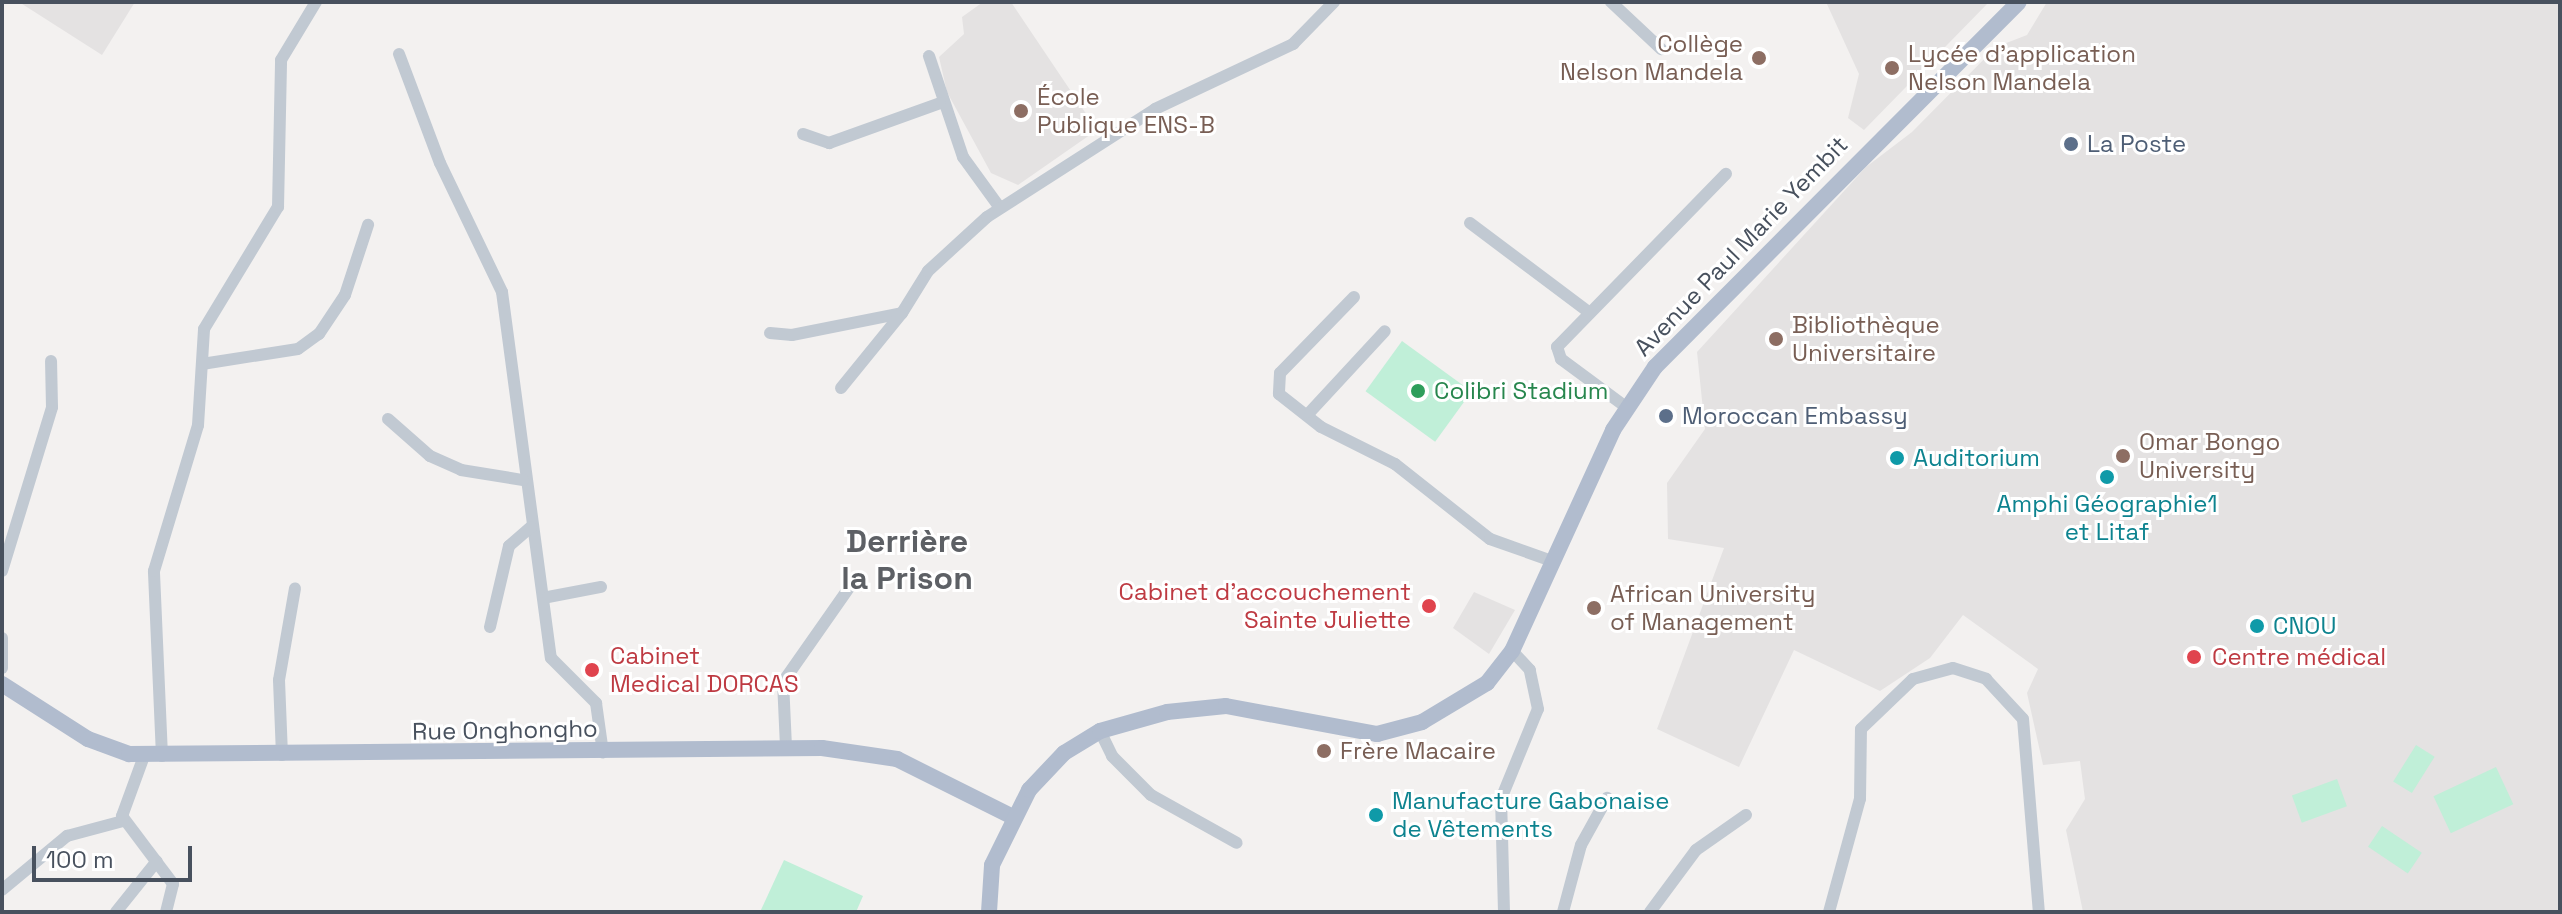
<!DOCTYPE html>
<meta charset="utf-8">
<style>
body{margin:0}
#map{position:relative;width:2562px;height:914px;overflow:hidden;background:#f3f1f0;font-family:"Space Grotesk",sans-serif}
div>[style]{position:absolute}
.education>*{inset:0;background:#e4e2e2}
.green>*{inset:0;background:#c0efd8;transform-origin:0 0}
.minor>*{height:12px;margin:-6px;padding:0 6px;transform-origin:6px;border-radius:6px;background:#c1c9d2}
.major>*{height:16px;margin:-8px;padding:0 8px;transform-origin:8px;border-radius:8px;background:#b1bcce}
.dots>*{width:22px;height:22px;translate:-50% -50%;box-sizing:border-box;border:4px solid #fff;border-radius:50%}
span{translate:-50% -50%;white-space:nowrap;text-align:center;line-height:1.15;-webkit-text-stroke:6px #fff;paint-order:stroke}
.education-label{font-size:24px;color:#785e54}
.right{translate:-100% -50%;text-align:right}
.left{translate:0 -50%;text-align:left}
.service-label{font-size:24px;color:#4e5e75}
.street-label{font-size:24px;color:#48515e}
.leisure-label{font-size:24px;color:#27864d}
.culture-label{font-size:24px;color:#0d838f}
.health-label{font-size:24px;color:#be3a42}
.district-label{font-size:32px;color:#5d6065;font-weight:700}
.frame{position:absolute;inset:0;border:4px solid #48515e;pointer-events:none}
.scale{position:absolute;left:32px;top:846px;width:160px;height:36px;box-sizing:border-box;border:4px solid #48515e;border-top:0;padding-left:10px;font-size:24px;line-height:28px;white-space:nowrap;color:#48515e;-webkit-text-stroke:6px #fff;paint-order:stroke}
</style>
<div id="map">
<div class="education">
<div style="clip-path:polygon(19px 2px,135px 2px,102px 55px)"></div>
<div style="clip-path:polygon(983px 2px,1011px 2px,1097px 130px,1018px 185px,991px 173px,947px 92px,939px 57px,964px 34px,962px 17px)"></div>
<div style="clip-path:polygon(1826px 2px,1989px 2px,1864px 130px,1848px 118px,1859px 74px)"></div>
<div style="clip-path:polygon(2047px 2px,2560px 2px,2560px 912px,2083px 912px,2066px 830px,2085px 799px,2080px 761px,2043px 765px,2027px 693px,2038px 669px,1963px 615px,1930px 658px,1880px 691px,1794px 650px,1739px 767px,1657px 729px,1724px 548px,1668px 539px,1667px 483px,1705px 429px,1697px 352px,1866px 167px,1912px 132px,1996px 47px,2027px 35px)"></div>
<div style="clip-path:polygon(1474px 592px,1515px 610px,1489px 654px,1453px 628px)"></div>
</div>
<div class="green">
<div style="left:1402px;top:341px;width:86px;height:62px;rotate:36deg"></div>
<div style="left:2416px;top:745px;width:22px;height:43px;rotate:32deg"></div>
<div style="left:2496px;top:767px;width:41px;height:69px;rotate:65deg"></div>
<div style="left:2337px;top:779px;width:29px;height:48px;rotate:70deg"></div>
<div style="left:2382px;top:826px;width:48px;height:25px;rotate:34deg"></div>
<div style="clip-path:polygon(784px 860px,863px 896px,856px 912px,760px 912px)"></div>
</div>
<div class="minor">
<div style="left:1611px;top:2px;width:69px;rotate:43.2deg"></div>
<div style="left:399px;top:54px;width:116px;rotate:69.4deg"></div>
<div style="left:440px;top:163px;width:143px;rotate:64.3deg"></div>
<div style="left:502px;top:292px;width:369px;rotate:82.4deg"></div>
<div style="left:551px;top:658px;width:64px;rotate:45deg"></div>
<div style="left:596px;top:703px;width:50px;rotate:82deg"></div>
<div style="left:929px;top:56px;width:107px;rotate:71.4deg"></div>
<div style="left:963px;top:157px;width:63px;rotate:54deg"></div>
<div style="left:803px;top:134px;width:28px;rotate:19deg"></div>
<div style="left:829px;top:143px;width:118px;rotate:-19.8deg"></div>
<div style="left:1470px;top:223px;width:145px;rotate:36.9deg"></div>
<div style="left:1354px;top:297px;width:106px;rotate:134.2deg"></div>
<div style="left:1280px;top:373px;width:21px;rotate:93deg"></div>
<div style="left:1279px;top:394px;width:53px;rotate:38.2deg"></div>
<div style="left:1321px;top:427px;width:83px;rotate:26.6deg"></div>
<div style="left:1395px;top:464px;width:121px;rotate:38.3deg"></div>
<div style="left:1490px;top:539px;width:66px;rotate:19.5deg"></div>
<div style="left:770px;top:333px;width:22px;rotate:5deg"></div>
<div style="left:792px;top:335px;width:112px;rotate:-11.3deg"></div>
<div style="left:902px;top:313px;width:49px;rotate:-58.2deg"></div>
<div style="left:928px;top:271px;width:80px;rotate:-42.5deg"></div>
<div style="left:987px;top:217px;width:200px;rotate:-32.7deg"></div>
<div style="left:1155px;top:109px;width:153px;rotate:-25.2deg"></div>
<div style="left:1293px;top:44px;width:59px;rotate:-45.7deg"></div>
<div style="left:202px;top:364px;width:97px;rotate:-8.9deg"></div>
<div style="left:298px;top:349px;width:26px;rotate:-36deg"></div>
<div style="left:319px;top:334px;width:47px;rotate:-56.3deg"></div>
<div style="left:345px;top:295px;width:74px;rotate:-71.8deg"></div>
<div style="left:841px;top:388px;width:97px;rotate:-50.9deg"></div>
<div style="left:1626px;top:407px;width:81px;rotate:-143.6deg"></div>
<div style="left:1561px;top:359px;width:13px;rotate:-108deg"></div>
<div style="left:1557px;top:347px;width:242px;rotate:-45.7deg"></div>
<div style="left:1310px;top:412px;width:110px;rotate:-47.2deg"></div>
<div style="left:388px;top:419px;width:56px;rotate:41.4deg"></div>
<div style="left:430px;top:456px;width:34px;rotate:24deg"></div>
<div style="left:461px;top:470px;width:63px;rotate:9.2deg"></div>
<div style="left:2px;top:571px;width:171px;rotate:-73deg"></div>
<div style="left:52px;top:407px;width:46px;rotate:-91.2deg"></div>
<div style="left:548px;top:597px;width:54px;rotate:-10.7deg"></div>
<div style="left:490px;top:627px;width:83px;rotate:-76.8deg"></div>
<div style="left:509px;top:546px;width:29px;rotate:-41deg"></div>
<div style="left:2px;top:638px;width:30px;rotate:90deg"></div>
<div style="left:1100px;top:731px;width:28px;rotate:64deg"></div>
<div style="left:1112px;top:756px;width:55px;rotate:45deg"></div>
<div style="left:1151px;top:795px;width:98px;rotate:29.2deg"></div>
<div style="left:786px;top:747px;width:65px;rotate:-92.6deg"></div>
<div style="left:783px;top:682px;width:118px;rotate:-55deg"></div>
<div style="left:282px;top:755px;width:75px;rotate:-92.3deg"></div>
<div style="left:279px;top:680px;width:93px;rotate:-80.1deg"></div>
<div style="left:144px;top:756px;width:64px;rotate:110.1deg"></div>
<div style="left:122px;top:816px;width:85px;rotate:53.1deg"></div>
<div style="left:173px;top:884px;width:29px;rotate:104deg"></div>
<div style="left:162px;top:756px;width:185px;rotate:-92.5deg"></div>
<div style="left:154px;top:571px;width:152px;rotate:-73.2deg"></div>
<div style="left:198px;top:425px;width:96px;rotate:-86.4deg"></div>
<div style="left:204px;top:329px;width:143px;rotate:-58.8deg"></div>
<div style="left:278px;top:207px;width:147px;rotate:-88.8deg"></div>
<div style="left:281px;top:60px;width:68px;rotate:-58.9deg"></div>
<div style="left:2px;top:890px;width:85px;rotate:-39.7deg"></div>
<div style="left:67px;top:836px;width:58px;rotate:-15deg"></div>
<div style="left:116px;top:912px;width:65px;rotate:-51.2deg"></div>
<div style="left:1504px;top:912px;width:113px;rotate:-91.5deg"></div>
<div style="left:1501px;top:799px;width:97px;rotate:-67.7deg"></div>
<div style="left:1538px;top:709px;width:40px;rotate:-102deg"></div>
<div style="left:1530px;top:670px;width:26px;rotate:-133deg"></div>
<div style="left:1563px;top:912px;width:69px;rotate:-75deg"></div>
<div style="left:1581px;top:845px;width:54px;rotate:-61deg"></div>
<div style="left:1650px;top:912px;width:77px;rotate:-53.4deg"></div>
<div style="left:1696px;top:850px;width:61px;rotate:-35deg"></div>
<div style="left:1829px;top:912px;width:117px;rotate:-74.7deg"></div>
<div style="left:1860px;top:799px;width:70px;rotate:-89.2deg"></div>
<div style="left:1861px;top:729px;width:72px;rotate:-43.9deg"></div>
<div style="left:1913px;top:679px;width:41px;rotate:-15.4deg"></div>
<div style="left:1953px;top:668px;width:35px;rotate:18deg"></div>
<div style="left:1986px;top:679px;width:54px;rotate:47.2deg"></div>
<div style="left:2023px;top:719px;width:194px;rotate:85.3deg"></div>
</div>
<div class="major">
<div style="left:2px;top:684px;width:102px;rotate:32.6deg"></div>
<div style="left:88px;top:739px;width:44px;rotate:20.1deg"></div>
<div style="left:129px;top:754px;width:693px;rotate:-0.5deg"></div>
<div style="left:822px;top:748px;width:76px;rotate:8.3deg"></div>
<div style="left:897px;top:759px;width:130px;rotate:26.6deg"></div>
<div style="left:989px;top:912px;width:47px;rotate:-86.3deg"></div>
<div style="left:992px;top:865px;width:84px;rotate:-63.7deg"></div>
<div style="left:1029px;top:790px;width:51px;rotate:-46.6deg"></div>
<div style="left:1064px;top:753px;width:42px;rotate:-31.4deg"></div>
<div style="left:1100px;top:731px;width:70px;rotate:-15.8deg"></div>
<div style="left:1167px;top:712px;width:59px;rotate:-5.8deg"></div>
<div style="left:1226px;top:706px;width:154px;rotate:10.5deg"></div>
<div style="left:1377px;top:734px;width:47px;rotate:-14.9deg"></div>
<div style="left:1422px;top:722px;width:76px;rotate:-31deg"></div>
<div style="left:1487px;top:683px;width:41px;rotate:-52deg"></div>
<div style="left:1512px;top:651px;width:243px;rotate:-65.4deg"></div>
<div style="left:1613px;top:430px;width:76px;rotate:-56.3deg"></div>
<div style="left:1655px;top:367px;width:515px;rotate:-45.08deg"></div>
</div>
<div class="dots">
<div style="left:1759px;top:58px;background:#8d6e63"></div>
<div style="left:1892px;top:68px;background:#8d6e63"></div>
<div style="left:1021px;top:111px;background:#8d6e63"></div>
<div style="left:2071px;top:144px;background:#5c6f8a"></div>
<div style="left:1776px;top:339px;background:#8d6e63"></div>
<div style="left:1418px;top:391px;background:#2e9e5b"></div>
<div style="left:1666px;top:416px;background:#5c6f8a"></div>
<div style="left:2123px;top:456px;background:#8d6e63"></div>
<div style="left:1897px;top:458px;background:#0f9aa8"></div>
<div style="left:2107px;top:477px;background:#0f9aa8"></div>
<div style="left:1429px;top:606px;background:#e0444e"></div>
<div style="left:1594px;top:608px;background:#8d6e63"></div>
<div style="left:2257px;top:626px;background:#0f9aa8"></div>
<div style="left:2194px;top:657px;background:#e0444e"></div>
<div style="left:592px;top:670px;background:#e0444e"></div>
<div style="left:1324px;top:751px;background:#8d6e63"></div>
<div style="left:1376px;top:815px;background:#0f9aa8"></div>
</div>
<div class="education-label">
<span class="right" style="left:1743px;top:58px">Collège<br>Nelson Mandela</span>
<span class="left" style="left:1908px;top:68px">Lycée d'application<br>Nelson Mandela</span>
<span class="left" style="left:1037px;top:111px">École<br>Publique ENS-B</span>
<span class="left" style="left:1792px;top:339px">Bibliothèque<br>Universitaire</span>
<span class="left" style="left:2139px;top:456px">Omar Bongo<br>University</span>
<span class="left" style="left:1610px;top:608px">African University<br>of Management</span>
<span class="left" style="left:1340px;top:751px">Frère Macaire</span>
</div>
<div class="service-label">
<span class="left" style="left:2087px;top:144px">La Poste</span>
<span class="left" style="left:1682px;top:416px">Moroccan Embassy</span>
</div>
<div class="street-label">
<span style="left:1741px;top:246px;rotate:-46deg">Avenue Paul Marie Yembit</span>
<span style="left:505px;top:730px;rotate:-1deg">Rue Onghongho</span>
</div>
<div class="leisure-label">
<span class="left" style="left:1434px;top:391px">Colibri Stadium</span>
</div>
<div class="culture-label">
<span class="left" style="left:1913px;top:458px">Auditorium</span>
<span style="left:2107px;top:518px">Amphi Géographie1<br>et Litaf</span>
<span class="left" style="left:2273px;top:626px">CNOU</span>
<span class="left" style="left:1392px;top:815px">Manufacture Gabonaise<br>de Vêtements</span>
</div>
<div class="health-label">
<span class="right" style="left:1411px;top:606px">Cabinet d'accouchement<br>Sainte Juliette</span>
<span class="left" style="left:610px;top:670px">Cabinet<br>Medical DORCAS</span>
<span class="left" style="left:2212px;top:657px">Centre médical</span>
</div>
<div class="district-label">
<span style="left:907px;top:560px">Derrière<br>la Prison</span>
</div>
<div class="frame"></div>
<div class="scale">100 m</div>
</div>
